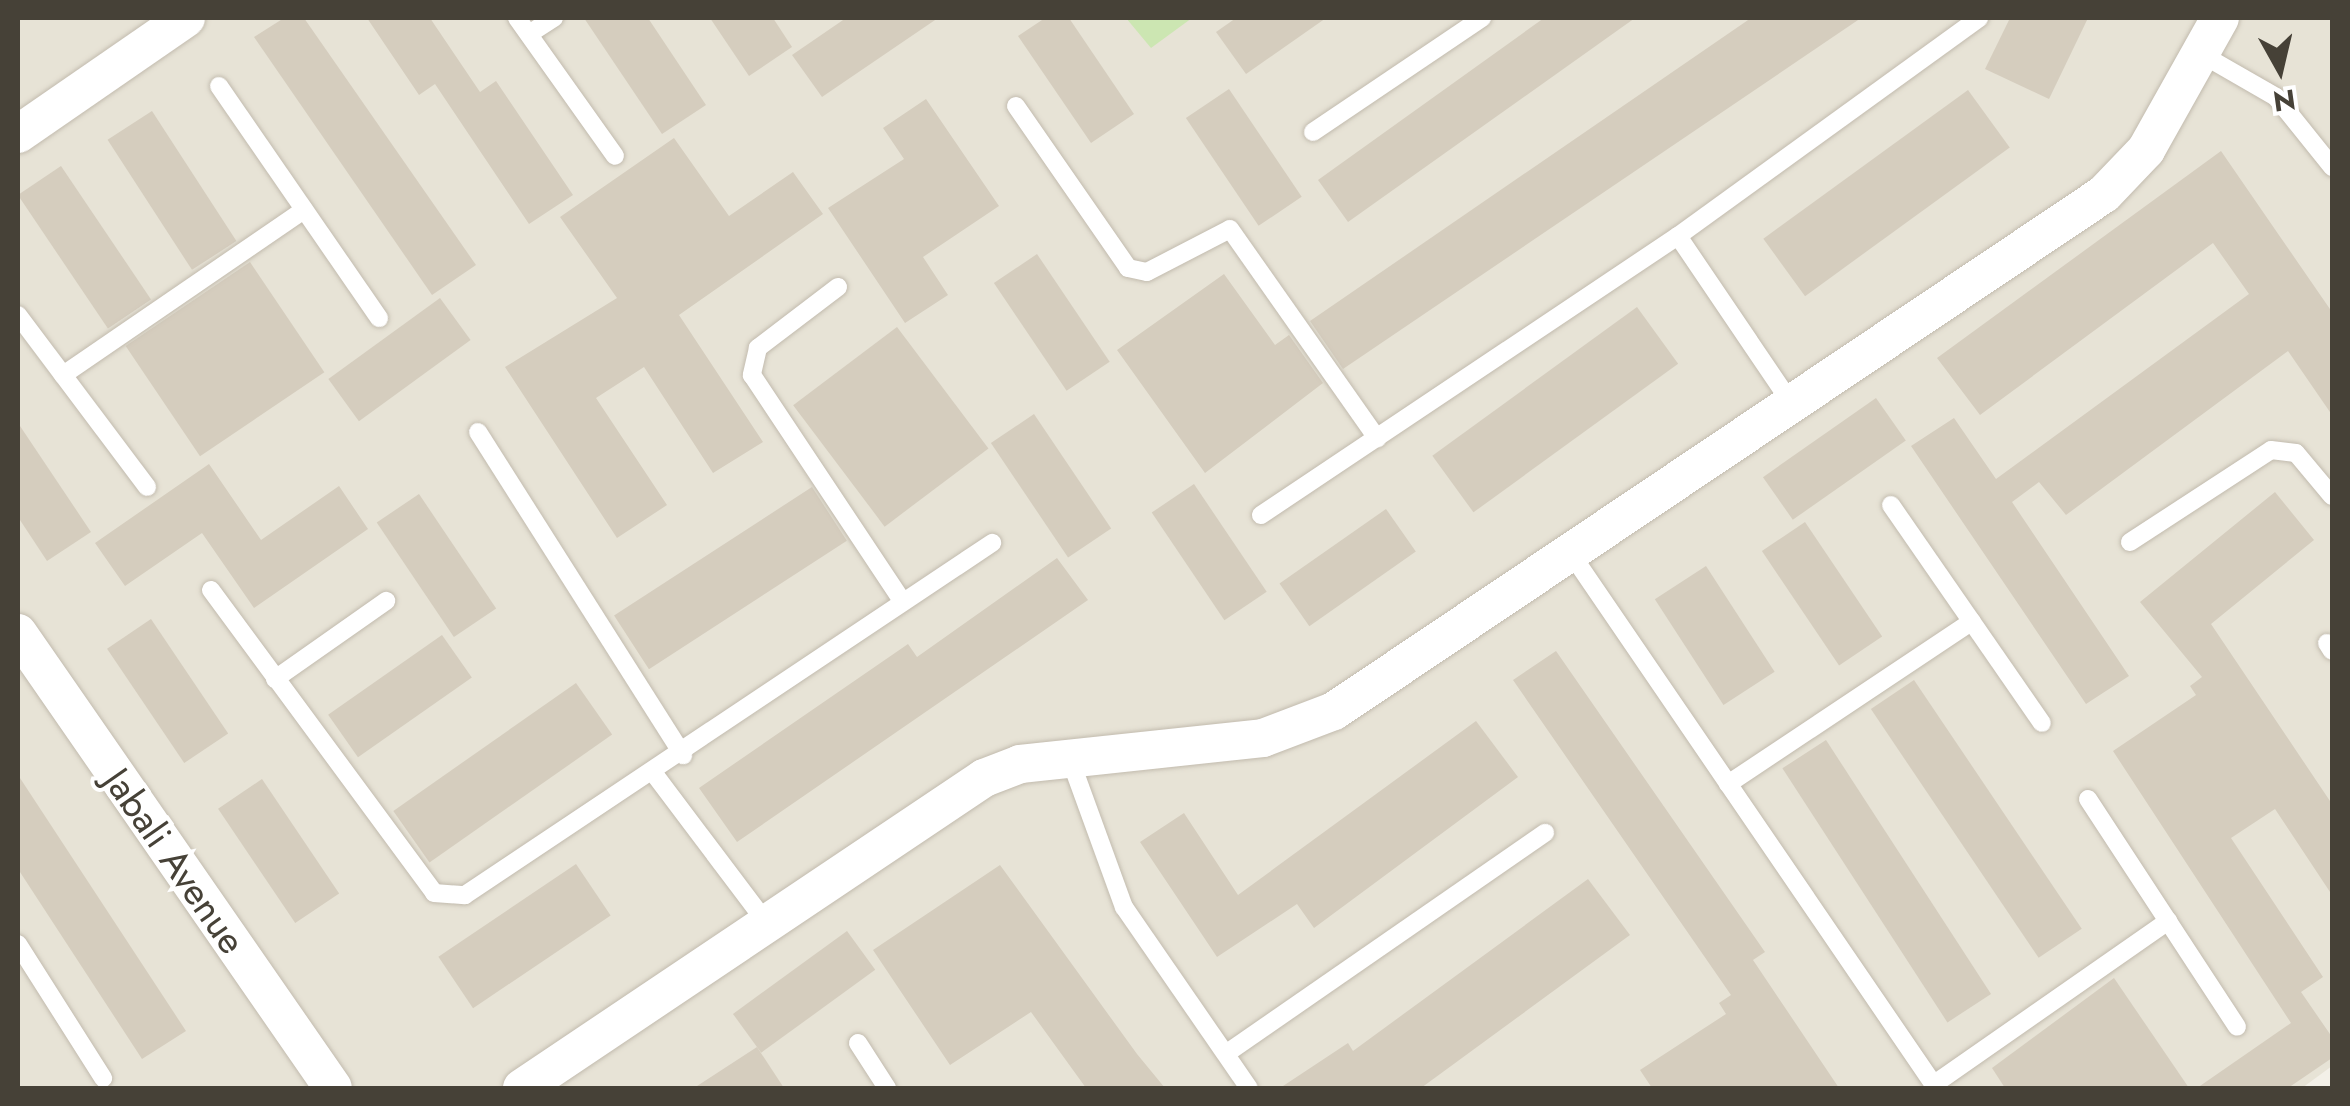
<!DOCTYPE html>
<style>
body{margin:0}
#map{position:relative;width:2350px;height:1106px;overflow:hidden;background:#f3f0e8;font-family:Jost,sans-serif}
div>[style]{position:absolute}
.residential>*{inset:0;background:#e7e3d6}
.green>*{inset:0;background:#cce6b2}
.building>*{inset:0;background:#d5cdbe;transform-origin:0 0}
.roads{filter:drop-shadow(0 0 2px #c2bbae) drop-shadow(0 0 2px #c2bbae)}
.service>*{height:18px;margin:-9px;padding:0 9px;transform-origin:9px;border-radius:9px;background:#fff}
.minor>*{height:38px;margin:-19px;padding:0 19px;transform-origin:19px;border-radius:19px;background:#fff}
span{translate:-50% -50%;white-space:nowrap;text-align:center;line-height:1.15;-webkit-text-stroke:8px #fff;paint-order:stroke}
.street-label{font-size:38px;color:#464137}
.frame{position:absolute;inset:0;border:20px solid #464137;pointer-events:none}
.north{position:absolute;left:2230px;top:20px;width:100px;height:100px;-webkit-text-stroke:8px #fff;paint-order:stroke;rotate:172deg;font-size:28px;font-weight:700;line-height:40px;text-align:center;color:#464137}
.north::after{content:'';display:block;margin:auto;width:35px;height:45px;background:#464137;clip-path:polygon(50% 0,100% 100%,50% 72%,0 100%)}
</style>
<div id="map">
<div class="residential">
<div style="clip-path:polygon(18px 18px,2332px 18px,2332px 1066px,2302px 1088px,18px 1088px)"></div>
</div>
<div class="green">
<div style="clip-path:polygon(1126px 18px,1192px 18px,1151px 48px)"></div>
</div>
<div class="building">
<div style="clip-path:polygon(284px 18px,304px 18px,476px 265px,432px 295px,254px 37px)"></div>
<div style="clip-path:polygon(367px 18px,430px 18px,480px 92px,496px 81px,573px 195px,529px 224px,435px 84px,419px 95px)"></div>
<div style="clip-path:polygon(584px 18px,648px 18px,706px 105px,662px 134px)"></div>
<div style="clip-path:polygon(710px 18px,773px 18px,792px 47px,749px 76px)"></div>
<div style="clip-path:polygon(846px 18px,938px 18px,822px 97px,792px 55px)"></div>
<div style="clip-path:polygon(1045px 18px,1069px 18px,1134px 114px,1091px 143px,1018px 36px)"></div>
<div style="clip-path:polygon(1236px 18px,1326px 18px,1246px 74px,1216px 32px)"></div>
<div style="clip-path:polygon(1544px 18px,1635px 18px,1348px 222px,1318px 180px)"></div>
<div style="clip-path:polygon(1751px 18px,1861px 18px,1343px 369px,1310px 321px)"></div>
<div style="clip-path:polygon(2010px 18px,2088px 18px,2049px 99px,1985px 69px)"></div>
<div style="left:1229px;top:89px;width:130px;height:52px;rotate:56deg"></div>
<div style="left:1968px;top:90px;width:71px;height:253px;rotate:54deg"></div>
<div style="clip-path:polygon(926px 99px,999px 206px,923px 257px,948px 295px,905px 323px,828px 208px,904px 159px,883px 128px)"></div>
<div style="left:152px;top:111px;width:155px;height:53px;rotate:57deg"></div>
<div style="clip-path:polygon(674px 138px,729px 216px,793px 172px,823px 214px,679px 315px,763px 442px,713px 473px,644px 367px,596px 398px,667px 505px,617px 538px,505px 367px,617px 298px,560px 217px)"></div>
<div style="clip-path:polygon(2221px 151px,2332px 312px,2332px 415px,2288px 351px,2066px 515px,2039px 482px,2012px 502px,2129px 676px,2086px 704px,1911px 446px,1954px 418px,1996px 479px,2249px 294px,2213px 243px,1980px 415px,1937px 358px)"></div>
<div style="left:61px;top:166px;width:161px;height:52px;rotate:56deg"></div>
<div style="left:1037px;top:254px;width:130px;height:52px;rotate:56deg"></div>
<div style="left:250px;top:262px;width:133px;height:150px;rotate:56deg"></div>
<div style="clip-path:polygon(1224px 274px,1275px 345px,1289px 335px,1323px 383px,1205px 473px,1117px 350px)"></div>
<div style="left:440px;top:298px;width:52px;height:138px;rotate:54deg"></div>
<div style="left:1637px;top:307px;width:70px;height:253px;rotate:54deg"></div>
<div style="left:897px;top:327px;width:152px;height:130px;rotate:53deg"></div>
<div style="left:1876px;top:398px;width:52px;height:138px;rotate:55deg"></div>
<div style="left:1034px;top:414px;width:138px;height:52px;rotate:56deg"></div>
<div style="clip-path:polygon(18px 423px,91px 532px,47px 561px,18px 517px)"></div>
<div style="clip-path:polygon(209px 464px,261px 540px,339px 486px,368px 529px,254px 608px,202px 533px,125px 586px,95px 543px)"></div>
<div style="left:1194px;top:484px;width:130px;height:51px;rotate:56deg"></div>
<div style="left:812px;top:487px;width:64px;height:236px;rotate:57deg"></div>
<div style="clip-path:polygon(2275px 492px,2314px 540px,2211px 624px,2332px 804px,2332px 895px,2275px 809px,2231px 838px,2323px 977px,2301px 992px,2332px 1037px,2332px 1058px,2288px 1088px,2197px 1088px,2291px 1023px,2113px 751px,2196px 695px,2190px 686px,2202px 677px,2140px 602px)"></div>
<div style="left:419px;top:494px;width:138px;height:51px;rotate:56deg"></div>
<div style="left:1386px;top:509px;width:52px;height:130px;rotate:55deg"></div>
<div style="left:1805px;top:522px;width:138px;height:52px;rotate:56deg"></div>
<div style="clip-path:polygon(1057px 558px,1088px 600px,737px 842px,699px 788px,908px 644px,917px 657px)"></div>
<div style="left:1706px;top:566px;width:126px;height:61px;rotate:57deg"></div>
<div style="left:151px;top:619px;width:138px;height:53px;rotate:56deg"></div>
<div style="left:442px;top:635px;width:52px;height:139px;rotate:55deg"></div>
<div style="clip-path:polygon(1556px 651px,1765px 952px,1753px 960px,1839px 1088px,1652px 1088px,1640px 1070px,1726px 1014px,1719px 1003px,1731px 995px,1513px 680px)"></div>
<div style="left:1914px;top:680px;width:300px;height:52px;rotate:56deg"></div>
<div style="left:576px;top:683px;width:63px;height:223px;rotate:55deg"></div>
<div style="clip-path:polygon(1476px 721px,1518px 777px,1314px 928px,1297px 904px,1217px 957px,1140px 842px,1184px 813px,1238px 895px)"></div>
<div style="left:1826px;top:740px;width:303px;height:52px;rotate:57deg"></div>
<div style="clip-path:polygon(18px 775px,186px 1031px,142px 1059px,18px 869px)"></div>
<div style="left:262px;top:779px;width:138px;height:53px;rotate:56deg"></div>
<div style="left:576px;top:864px;width:62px;height:166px;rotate:56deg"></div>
<div style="clip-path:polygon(1000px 865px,1137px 1054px,1165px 1088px,1086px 1088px,1031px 1012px,950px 1065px,873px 950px)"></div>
<div style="clip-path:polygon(1588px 879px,1630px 935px,1421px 1088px,1280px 1088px,1348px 1043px,1353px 1051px)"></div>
<div style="left:847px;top:931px;width:48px;height:141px;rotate:54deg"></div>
<div style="clip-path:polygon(2114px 978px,2189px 1088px,2005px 1088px,1992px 1068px)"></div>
<div style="clip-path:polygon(757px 1047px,784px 1088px,694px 1088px)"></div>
</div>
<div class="roads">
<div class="service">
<div style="left:517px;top:18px;width:169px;rotate:54.6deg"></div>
<div style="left:529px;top:34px;width:30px;rotate:-33deg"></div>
<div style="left:2203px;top:55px;width:84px;rotate:29.9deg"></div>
<div style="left:2276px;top:97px;width:90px;rotate:51.3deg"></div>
<div style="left:219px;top:86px;width:282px;rotate:55.4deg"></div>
<div style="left:1016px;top:106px;width:197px;rotate:55.3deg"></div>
<div style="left:1128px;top:268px;width:19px;rotate:12deg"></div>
<div style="left:1147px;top:272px;width:93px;rotate:-27.4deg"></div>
<div style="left:1230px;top:229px;width:256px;rotate:54.9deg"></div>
<div style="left:1313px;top:132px;width:204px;rotate:-34deg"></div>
<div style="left:1678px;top:236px;width:202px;rotate:55.9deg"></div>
<div style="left:838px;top:287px;width:101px;rotate:142.7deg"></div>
<div style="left:758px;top:348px;width:28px;rotate:103deg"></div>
<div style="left:752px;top:375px;width:269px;rotate:56.4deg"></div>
<div style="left:18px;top:315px;width:215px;rotate:53.1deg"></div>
<div style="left:63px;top:375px;width:292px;rotate:-34.4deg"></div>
<div style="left:478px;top:432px;width:383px;rotate:57.6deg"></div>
<div style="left:1891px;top:505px;width:265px;rotate:55.3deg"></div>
<div style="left:1261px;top:515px;width:502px;rotate:-33.79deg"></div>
<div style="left:1678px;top:236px;width:372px;rotate:-35.9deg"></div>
<div style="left:2130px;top:542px;width:168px;rotate:-33.1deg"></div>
<div style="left:2271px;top:450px;width:25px;rotate:7deg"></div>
<div style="left:2296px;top:453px;width:56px;rotate:50.1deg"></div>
<div style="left:1572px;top:555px;width:645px;rotate:55.67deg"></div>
<div style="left:211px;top:590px;width:376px;rotate:53.6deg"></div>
<div style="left:434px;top:893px;width:31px;rotate:4deg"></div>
<div style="left:465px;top:895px;width:634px;rotate:-33.74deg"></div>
<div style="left:2327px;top:643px;width:9px;rotate:58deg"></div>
<div style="left:275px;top:679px;width:136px;rotate:-35.1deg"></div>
<div style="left:1070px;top:759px;width:158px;rotate:70deg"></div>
<div style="left:1124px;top:907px;width:220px;rotate:55.4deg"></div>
<div style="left:655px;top:775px;width:183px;rotate:53deg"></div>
<div style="left:1728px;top:784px;width:293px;rotate:-33.7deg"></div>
<div style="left:2088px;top:799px;width:272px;rotate:56.8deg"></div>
<div style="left:18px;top:944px;width:159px;rotate:57.6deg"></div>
<div style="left:858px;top:1043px;width:54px;rotate:57.2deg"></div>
<div style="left:1227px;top:1053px;width:387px;rotate:-34.7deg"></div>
<div style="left:1933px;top:1085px;width:287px;rotate:-34.9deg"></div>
</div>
<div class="minor">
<div style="left:18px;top:134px;width:204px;rotate:-34.6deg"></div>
<div style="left:18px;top:633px;width:553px;rotate:55.3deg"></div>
<div style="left:522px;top:1088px;width:556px;rotate:-33.86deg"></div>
<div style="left:984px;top:778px;width:39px;rotate:-21deg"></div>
<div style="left:1020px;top:764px;width:244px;rotate:-6.1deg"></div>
<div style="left:1263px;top:738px;width:76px;rotate:-20.8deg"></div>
<div style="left:1334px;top:711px;width:927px;rotate:-33.88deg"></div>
<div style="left:2104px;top:194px;width:61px;rotate:-46.3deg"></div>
<div style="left:2146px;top:150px;width:151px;rotate:-60.7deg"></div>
</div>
</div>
<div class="street-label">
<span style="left:175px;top:861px;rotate:55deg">Jabali Avenue</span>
</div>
<div class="frame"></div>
<div class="north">N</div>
</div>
